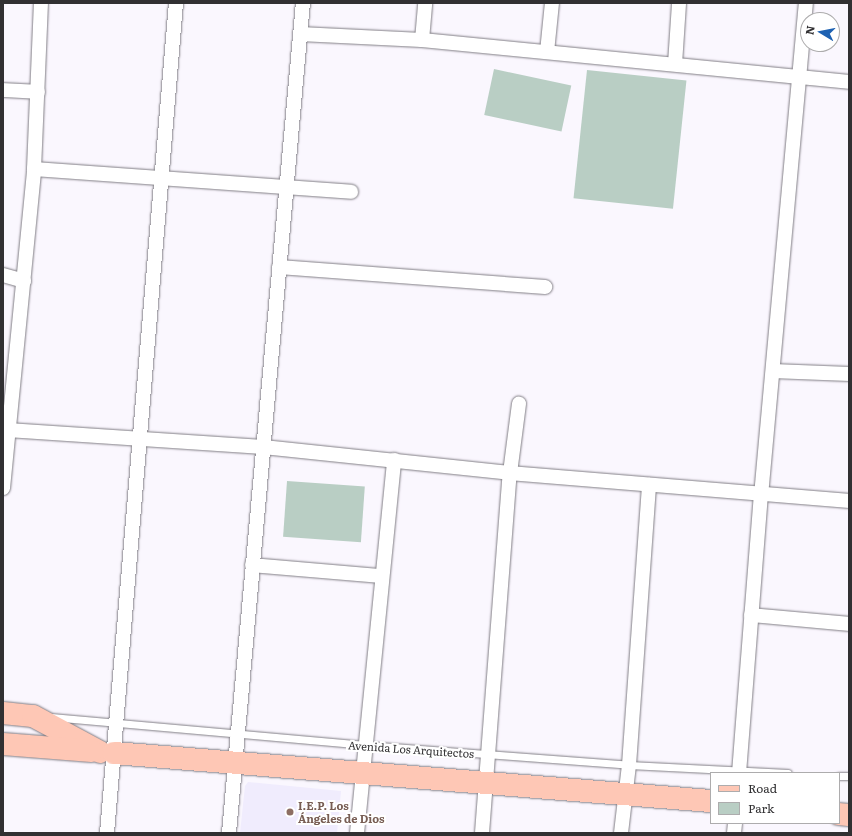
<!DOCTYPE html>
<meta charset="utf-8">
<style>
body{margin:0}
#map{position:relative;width:852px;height:836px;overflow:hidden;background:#faf7fe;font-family:Literata,serif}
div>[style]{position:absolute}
.education>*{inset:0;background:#f0ecfd}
.green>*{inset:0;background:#b9cec4;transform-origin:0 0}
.roads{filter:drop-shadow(0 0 1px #817e85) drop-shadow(0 0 1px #817e85)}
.lane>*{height:7px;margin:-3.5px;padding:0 3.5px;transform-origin:3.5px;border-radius:3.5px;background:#fff}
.street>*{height:14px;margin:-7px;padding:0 7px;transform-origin:7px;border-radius:7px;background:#fff}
.primary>*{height:22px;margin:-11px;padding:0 11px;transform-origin:11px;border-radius:11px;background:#fec7b5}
.dots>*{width:11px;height:11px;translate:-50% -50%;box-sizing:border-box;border:2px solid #fff;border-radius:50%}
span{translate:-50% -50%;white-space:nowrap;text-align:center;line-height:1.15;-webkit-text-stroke:4px #fff;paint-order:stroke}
.street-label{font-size:11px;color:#313032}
.education-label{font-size:11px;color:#785e54;font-weight:700}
.left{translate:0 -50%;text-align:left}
.frame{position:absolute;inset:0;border:4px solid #313032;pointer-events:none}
.legend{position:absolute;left:710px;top:772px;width:130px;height:52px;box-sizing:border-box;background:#fff;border:1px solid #adacad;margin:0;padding:5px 7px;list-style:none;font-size:12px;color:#313032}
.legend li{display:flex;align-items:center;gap:8px;height:20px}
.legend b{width:20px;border:1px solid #adacad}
.north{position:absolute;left:800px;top:12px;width:40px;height:40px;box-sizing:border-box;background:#fff;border:1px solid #adacad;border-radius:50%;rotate:280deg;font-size:11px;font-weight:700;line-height:16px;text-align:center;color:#313032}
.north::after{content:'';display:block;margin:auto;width:14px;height:18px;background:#1d61b2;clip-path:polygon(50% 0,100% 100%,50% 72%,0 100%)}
</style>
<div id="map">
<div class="education">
<div style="clip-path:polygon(248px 782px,341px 791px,337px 833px,240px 833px,245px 786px)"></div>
</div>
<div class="green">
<div style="left:494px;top:69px;width:79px;height:47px;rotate:12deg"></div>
<div style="left:587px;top:70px;width:100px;height:129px;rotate:6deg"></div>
<div style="left:287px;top:481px;width:78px;height:56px;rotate:4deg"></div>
</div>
<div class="roads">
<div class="lane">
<div style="left:51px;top:717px;width:316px;rotate:5.1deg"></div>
<div style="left:366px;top:745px;width:264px;rotate:4.3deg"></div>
<div style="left:629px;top:765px;width:159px;rotate:2.9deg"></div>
<div style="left:839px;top:776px;width:10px"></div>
</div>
<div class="street">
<div style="left:300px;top:34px;width:122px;rotate:2.8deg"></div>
<div style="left:422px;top:40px;width:429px;rotate:5.6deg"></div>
<div style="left:422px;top:40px;width:37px;rotate:-85deg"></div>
<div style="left:547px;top:52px;width:49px;rotate:-84.2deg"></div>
<div style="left:675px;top:64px;width:61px;rotate:-86.2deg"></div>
<div style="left:3px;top:90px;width:35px;rotate:3deg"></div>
<div style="left:34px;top:169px;width:318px;rotate:4.1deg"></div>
<div style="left:279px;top:267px;width:267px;rotate:4.3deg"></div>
<div style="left:3px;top:275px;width:22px;rotate:16deg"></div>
<div style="left:773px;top:371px;width:76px;rotate:2.3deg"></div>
<div style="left:7px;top:430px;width:257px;rotate:3.8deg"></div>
<div style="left:263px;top:447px;width:248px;rotate:6deg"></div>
<div style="left:510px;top:473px;width:340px;rotate:4.7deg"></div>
<div style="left:3px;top:488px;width:321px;rotate:-84.4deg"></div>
<div style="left:34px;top:169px;width:166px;rotate:-87.6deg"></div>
<div style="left:252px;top:565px;width:129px;rotate:4.9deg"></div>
<div style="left:751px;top:615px;width:98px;rotate:5.2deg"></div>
<div style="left:739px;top:773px;width:278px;rotate:-85.5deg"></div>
<div style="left:761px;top:496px;width:495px;rotate:-84.8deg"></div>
<div style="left:107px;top:833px;width:833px;rotate:-85.25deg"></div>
<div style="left:229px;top:833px;width:833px;rotate:-84.91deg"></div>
<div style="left:357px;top:833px;width:375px;rotate:-84.3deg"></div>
<div style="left:482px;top:833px;width:361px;rotate:-85.6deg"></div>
<div style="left:510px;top:473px;width:70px;rotate:-82.6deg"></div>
<div style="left:621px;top:833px;width:68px;rotate:-83.3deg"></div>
<div style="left:629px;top:765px;width:281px;rotate:-85.9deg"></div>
<div style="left:734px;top:833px;width:10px;rotate:-84deg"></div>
</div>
<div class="primary">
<div style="left:3px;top:713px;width:30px;rotate:6deg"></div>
<div style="left:33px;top:716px;width:76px;rotate:28.2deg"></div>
<div style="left:3px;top:744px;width:89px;rotate:4.5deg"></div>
<div style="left:114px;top:753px;width:599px;rotate:4.6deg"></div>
<div style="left:839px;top:814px;width:10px;rotate:6deg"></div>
</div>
</div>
<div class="dots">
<div style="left:290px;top:812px;background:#8d6e63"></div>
</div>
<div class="street-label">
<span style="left:411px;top:749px;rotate:4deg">Avenida Los Arquitectos</span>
</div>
<div class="education-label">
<span class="left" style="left:298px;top:812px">I.E.P. Los<br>Ángeles de Dios</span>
</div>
<div class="frame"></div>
<ul class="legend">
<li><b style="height:5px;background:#fec7b5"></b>Road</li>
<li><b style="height:11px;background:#b9cec4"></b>Park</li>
</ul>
<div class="north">N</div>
</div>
